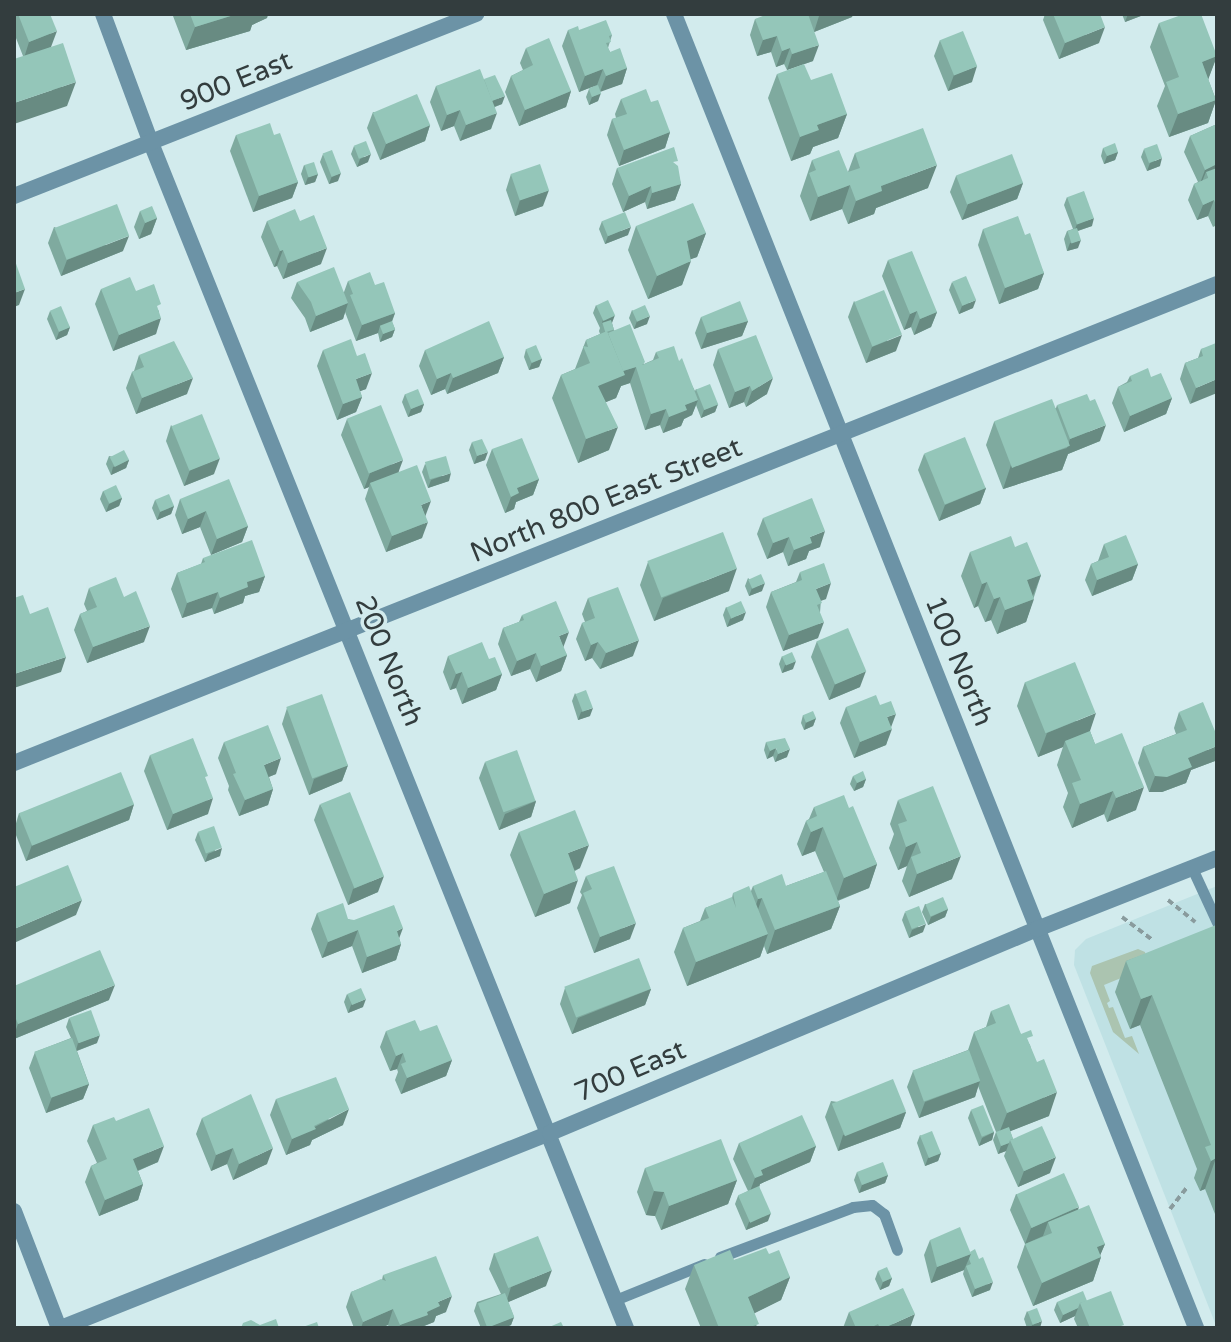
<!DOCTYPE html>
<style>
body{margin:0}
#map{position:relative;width:1231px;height:1342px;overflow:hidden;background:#d2ebed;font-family:"Varela Round",sans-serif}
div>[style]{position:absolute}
.built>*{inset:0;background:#bfe1e4}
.green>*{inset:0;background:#abc4b0}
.path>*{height:4px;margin-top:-2px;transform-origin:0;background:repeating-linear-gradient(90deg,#899b9d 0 6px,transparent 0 10px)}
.service>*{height:11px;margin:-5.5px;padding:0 5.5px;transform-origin:5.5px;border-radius:5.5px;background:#6c93a6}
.minor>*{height:16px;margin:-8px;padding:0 8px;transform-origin:8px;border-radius:8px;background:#6c93a6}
.tertiary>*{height:16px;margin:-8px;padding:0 8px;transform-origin:8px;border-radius:8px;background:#6c93a6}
.wall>*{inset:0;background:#7faa9f}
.shaded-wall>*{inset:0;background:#688b82}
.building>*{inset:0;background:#94c6b9;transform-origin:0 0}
span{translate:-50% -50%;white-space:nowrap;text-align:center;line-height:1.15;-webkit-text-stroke:7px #d2ebed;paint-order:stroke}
.street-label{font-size:28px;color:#333d3e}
.frame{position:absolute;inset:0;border:16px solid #333d3e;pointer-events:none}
</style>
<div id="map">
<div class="built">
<div style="clip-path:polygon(1217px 886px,1217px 1328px,1074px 965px,1075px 950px,1086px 939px)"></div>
</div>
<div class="green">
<div style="clip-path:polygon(1138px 949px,1145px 952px,1148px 967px,1104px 985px,1110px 1001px,1107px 1003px,1109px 1008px,1113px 1007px,1125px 1038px,1132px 1036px,1139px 1054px,1113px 1032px,1090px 973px,1092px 966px)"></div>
</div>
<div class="path">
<div style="left:1168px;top:900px;width:35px;rotate:39deg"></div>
<div style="left:1122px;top:917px;width:38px;rotate:37deg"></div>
<div style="left:1170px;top:1209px;width:29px;rotate:-52deg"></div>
</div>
<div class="service">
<div style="left:1192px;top:868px;width:60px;rotate:65.2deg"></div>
<div style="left:720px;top:1257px;width:142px;rotate:-20.6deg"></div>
<div style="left:853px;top:1207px;width:19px;rotate:-6deg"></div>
<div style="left:872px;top:1205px;width:15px;rotate:37deg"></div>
<div style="left:884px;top:1214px;width:38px;rotate:70deg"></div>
<div style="left:615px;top:1300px;width:96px;rotate:-22deg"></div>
</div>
<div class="minor">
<div style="left:103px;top:14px;width:138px;rotate:69.6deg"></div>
<div style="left:151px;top:143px;width:1277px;rotate:68.16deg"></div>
<div style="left:674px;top:14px;width:1414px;rotate:68.33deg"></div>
<div style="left:14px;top:196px;width:497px;rotate:-21.5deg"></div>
<div style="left:14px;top:1211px;width:125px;rotate:69deg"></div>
<div style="left:61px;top:1328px;width:526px;rotate:-21.74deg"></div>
<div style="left:550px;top:1133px;width:528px;rotate:-22.73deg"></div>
<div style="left:1037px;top:929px;width:193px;rotate:-21.5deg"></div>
</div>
<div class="tertiary">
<div style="left:14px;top:763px;width:1295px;rotate:-21.71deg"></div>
</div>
<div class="wall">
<div style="clip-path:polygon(14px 14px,50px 14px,51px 47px,67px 106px,23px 56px,14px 33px)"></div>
<div style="clip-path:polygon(173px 14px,268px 14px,267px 18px,252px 25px,250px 31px,186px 50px,173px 16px)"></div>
<div style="clip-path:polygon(803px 14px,853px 14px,852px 17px,814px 32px,813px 61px,787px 70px,784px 64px,776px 67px,771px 52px,757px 56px,750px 35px,755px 19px,798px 16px)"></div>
<div style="clip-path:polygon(1045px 14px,1053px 14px,1099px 43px,1059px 59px,1043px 20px)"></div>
<div style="clip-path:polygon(1122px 14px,1146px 14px,1125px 22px)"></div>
<div style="clip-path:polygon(1159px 23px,1217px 56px,1208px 79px,1216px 100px,1208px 123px,1169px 137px,1157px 106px,1165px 86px,1150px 47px)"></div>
<div style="clip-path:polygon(568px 30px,579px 30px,612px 35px,608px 48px,610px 52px,627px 68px,622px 84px,600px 91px,598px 101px,589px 105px,586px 97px,589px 89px,597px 85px,579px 92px,562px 46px)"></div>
<div style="clip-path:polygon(940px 40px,972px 82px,948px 91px,934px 56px)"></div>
<div style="clip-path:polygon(526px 48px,571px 91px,566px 107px,519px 126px,505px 92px,511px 76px,523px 70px,520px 63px)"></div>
<div style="clip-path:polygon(777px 74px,811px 80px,847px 114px,838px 138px,813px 147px,810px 154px,791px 161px,768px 98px)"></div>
<div style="clip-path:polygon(484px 79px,502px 104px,495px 107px,491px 129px,460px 141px,454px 126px,441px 131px,430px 102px,436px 86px)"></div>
<div style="clip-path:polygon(621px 99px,651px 102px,670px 132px,665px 148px,619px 166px,607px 135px,612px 119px,616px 118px,615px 114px)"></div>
<div style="clip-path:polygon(373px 112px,430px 125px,425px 141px,380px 160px,367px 128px)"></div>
<div style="clip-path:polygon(1217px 124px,1217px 225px,1213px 227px,1208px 216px,1197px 220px,1188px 200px,1194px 184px,1198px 182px,1184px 152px,1190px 136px)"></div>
<div style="clip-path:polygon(236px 135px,274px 135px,298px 182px,292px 198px,253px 212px,230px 151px)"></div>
<div style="clip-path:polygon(354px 146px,368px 162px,357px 167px,351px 154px)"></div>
<div style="clip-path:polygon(1103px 148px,1118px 152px,1115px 160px,1104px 164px,1101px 156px)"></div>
<div style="clip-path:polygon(1144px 149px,1160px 166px,1147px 171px,1141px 157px)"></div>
<div style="clip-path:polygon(855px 153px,928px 188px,876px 208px,874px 214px,848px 224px,842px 209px,810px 221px,800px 196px,812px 160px,848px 172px)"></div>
<div style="clip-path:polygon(323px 154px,338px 181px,329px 184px,320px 162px)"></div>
<div style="clip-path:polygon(304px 165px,318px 174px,315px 182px,305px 185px,301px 174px)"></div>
<div style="clip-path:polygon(676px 165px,681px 184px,675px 200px,647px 209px,645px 202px,623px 212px,612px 184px,617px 168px)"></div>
<div style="clip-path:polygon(511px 174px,543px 206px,515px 216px,506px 190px)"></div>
<div style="clip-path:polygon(956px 176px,1023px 183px,1017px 199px,962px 220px,950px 192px)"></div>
<div style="clip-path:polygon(1067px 197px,1092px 226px,1078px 231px,1078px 248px,1067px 251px,1064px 239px,1067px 231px,1073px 229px,1064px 205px)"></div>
<div style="clip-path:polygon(140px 211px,157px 218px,151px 234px,139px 239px,134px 227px)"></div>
<div style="clip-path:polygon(267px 221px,300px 221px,321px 264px,283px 279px,277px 266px,274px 267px,261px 237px)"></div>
<div style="clip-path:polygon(602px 221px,628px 235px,605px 244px,599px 229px)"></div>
<div style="clip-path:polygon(636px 226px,706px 233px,697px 257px,690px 259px,682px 285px,648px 299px,628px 250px)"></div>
<div style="clip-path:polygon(54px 227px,123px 251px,61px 276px,48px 243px)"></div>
<div style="clip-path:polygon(983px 229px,1025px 235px,1044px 273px,1038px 289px,999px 304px,978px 245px)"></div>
<div style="clip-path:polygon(888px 260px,937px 312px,931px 327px,914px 335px,911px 327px,904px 330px,882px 276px)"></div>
<div style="clip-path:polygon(348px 281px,375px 285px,395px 313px,392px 322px,395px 329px,392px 337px,380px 342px,378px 333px,356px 341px,345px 312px,343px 319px,310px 332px,305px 318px,291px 298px,297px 282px,344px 292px)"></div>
<div style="clip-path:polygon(952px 282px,973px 308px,959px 314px,949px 290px)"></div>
<div style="clip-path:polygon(101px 289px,136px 291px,159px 311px,156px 334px,113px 351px,95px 304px)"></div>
<div style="clip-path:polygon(854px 301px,896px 351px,866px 363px,848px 317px)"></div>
<div style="clip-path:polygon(596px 305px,612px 323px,614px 330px,644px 364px,653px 360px,656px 352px,679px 361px,695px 391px,696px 389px,718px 404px,715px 412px,701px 418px,696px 405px,692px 415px,684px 419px,681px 426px,663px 433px,660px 425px,645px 430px,630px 383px,621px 386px,616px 398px,606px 402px,609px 450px,578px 463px,552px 398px,561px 375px,575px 369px,586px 340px,600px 334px,599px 331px,600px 328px,593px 313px)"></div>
<div style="clip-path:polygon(632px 310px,647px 324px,634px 329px,629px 318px)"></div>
<div style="clip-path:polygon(50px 311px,70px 327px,67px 335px,56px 340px,47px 319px)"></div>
<div style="clip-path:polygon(701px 317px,748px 321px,742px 336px,701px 349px,695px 333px)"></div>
<div style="clip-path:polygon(1217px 346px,1190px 404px,1180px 379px,1185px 363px,1198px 358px,1201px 349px)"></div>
<div style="clip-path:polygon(526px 349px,542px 359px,539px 367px,529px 370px,524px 357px)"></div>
<div style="clip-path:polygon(718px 349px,767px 394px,746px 407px,744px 402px,729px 408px,713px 365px)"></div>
<div style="clip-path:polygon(323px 350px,366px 389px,360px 391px,362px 397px,356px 412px,337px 420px,317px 366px)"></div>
<div style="clip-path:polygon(425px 350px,504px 357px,498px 373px,447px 394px,445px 389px,431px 395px,419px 366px)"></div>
<div style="clip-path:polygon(139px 355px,187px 394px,136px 414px,126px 388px,132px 372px,134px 371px)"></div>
<div style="clip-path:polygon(1130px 376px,1151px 377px,1172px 398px,1166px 414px,1124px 432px,1112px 403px,1118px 387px,1127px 382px)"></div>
<div style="clip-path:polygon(405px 394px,424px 404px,421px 412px,408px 417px,402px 402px)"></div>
<div style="clip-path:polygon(1057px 405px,1100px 441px,1068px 454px,1062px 470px,1003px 489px,986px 445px,994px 422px,1056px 408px)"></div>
<div style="clip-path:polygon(347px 419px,399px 472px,425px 516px,422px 538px,386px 552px,365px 499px,369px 487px,364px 489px,341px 435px)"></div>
<div style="clip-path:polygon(171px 425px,214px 474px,184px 486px,166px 441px)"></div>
<div style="clip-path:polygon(472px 442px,485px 460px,474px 464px,469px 450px)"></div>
<div style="clip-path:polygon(492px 449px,539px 479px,533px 495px,516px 502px,514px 509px,505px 513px,486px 465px)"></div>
<div style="clip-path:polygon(924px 454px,986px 488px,980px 504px,939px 521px,918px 470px)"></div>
<div style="clip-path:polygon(109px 456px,129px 460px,126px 468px,111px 475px,106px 464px)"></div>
<div style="clip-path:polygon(425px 464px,449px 481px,428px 488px,422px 472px)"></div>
<div style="clip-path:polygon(103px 491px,122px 498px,119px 506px,106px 512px,100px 499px)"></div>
<div style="clip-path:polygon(180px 499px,248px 526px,242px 542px,211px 555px,200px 527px,182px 534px,175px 515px)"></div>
<div style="clip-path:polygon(155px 500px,174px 506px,171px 514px,157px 520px,152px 508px)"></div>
<div style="clip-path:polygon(763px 518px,820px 547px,809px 551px,806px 559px,788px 566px,783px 552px,767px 559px,757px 534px)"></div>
<div style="clip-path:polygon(1104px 544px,1138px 564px,1132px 580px,1092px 596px,1085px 580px,1091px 564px,1098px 561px)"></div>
<div style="clip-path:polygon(1015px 547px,1041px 575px,1026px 622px,997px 634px,991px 620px,985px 622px,978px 606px,974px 608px,961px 576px,970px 552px)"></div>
<div style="clip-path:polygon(203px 558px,265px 576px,259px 592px,245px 596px,243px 603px,214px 614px,212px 608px,182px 618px,171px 589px,177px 573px,201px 564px)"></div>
<div style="clip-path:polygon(648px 562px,729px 591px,654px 621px,640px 585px)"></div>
<div style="clip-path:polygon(800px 572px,826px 599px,821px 600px,818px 638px,783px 651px,766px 607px,771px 592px,796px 582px)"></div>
<div style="clip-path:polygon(748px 578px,762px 591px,749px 596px,745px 586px)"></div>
<div style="clip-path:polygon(89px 588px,144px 642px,87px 663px,74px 630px,80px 614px,87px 611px,84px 604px)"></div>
<div style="clip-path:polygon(588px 598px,633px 656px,600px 669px,592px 658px,585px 661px,576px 639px,582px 623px,585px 622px,582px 614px)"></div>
<div style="clip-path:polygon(726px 607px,743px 620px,727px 627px,723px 615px)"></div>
<div style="clip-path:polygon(522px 615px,563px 648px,567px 655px,561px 671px,536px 682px,530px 669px,511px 676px,498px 644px,503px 628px,519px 622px)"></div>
<div style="clip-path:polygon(817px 641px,860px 687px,829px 700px,811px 657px)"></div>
<div style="clip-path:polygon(448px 656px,489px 659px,502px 674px,496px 690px,462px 704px,456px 688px,450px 690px,443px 672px)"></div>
<div style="clip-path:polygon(782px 656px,793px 669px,782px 673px,779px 664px)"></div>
<div style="clip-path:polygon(1025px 682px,1090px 731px,1095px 744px,1136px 810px,1107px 822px,1104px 814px,1072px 828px,1063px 807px,1068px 793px,1057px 765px,1063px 747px,1038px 757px,1017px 706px)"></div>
<div style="clip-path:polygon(575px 693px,590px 716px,578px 720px,572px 701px)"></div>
<div style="clip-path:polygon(880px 705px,891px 727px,886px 745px,854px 758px,840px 723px,846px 707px)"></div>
<div style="clip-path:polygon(287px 708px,348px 765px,342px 781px,309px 795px,282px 724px)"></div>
<div style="clip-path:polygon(1179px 712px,1215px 761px,1191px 770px,1186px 783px,1162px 792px,1149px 792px,1138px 763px,1143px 747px,1176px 734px,1174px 728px)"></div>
<div style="clip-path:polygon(803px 715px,816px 718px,813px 726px,804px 730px,801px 723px)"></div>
<div style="clip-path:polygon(224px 742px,276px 774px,269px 777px,273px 789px,268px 805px,239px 816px,228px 790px,229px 786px,218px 758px)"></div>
<div style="clip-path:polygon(766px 742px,787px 757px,775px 762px,773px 756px,767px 759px,764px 750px)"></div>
<div style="clip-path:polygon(150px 755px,206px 780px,208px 814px,167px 830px,144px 771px)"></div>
<div style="clip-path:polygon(485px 762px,536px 801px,531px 817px,499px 830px,479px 778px)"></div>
<div style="clip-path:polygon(853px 776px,866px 779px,863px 787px,854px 791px,850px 784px)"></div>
<div style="clip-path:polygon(898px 800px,952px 879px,909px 897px,902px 881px,907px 866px,898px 870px,889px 848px,894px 834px,890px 824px)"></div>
<div style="clip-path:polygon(134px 804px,129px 820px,26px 861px,14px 830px,19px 813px)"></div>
<div style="clip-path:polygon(320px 804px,378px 892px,348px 905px,314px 820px)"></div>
<div style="clip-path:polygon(814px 807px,849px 808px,877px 864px,869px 888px,838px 901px,840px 906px,831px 929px,767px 954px,764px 946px,760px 957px,687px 986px,674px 952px,683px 928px,700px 921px,705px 908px,732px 898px,733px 893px,751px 891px,753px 886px,786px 886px,824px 872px,815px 851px,802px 856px,797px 844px,806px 821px,809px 819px)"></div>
<div style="clip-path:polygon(198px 832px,220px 856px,205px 862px,195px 840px)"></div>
<div style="clip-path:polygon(519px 832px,580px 868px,575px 871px,570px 903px,535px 917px,510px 855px)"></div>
<div style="clip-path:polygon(586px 876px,630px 939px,594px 953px,577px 908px,582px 895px,580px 892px)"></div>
<div style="clip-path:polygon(925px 904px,948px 909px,945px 917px,928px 925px,922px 912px)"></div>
<div style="clip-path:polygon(905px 912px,923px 932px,909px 938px,902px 920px)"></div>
<div style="clip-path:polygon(317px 913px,348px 919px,399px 938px,401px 944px,396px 960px,362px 973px,352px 946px,322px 958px,311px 929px)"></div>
<div style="clip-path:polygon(1217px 928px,1217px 1219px,1205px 1189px,1200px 1191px,1194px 1178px,1197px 1169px,1140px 1025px,1130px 1029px,1115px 992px,1126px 961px)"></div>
<div style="clip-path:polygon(14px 986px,109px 1000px,14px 1039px)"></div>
<div style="clip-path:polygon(565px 988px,651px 989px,645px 1005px,572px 1034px,560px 1004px)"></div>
<div style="clip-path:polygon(347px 994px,363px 1007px,348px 1013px,344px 1002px)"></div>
<div style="clip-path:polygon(991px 1011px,1021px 1034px,1030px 1045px,1049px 1116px,1010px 1131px,1013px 1139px,1050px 1173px,1018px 1187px,1004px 1156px,1006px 1151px,998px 1154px,993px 1140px,996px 1132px,978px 1086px,975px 1097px,919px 1118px,907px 1087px,913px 1071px,968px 1050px,974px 1032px,986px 1027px)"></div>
<div style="clip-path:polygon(69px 1018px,97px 1043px,77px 1051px,89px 1084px,83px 1099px,46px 1113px,29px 1068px,35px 1052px,71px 1038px,66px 1027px)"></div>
<div style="clip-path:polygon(386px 1031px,420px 1031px,452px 1060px,446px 1076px,401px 1094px,395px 1080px,398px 1072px,397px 1069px,390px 1071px,380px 1047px)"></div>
<div style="clip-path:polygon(276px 1099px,343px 1125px,312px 1140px,310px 1145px,286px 1155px,270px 1115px)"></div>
<div style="clip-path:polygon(831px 1101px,906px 1112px,900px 1128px,838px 1151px,825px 1117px)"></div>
<div style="clip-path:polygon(971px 1110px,994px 1132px,992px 1140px,979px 1146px,968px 1118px)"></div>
<div style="clip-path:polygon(202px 1118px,267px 1164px,233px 1180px,227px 1164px,211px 1171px,196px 1134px)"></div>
<div style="clip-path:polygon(116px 1121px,158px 1162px,138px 1171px,143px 1184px,138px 1200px,99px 1216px,85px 1182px,91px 1166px,97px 1163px,87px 1141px,93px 1125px)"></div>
<div style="clip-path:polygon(920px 1135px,941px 1153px,938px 1161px,925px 1166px,917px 1143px)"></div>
<div style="clip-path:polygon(739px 1143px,816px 1146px,810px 1162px,760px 1184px,759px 1187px,768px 1221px,746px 1230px,735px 1204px,738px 1196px,748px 1191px,733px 1159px)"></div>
<div style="clip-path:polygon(645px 1168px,737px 1180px,728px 1204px,661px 1230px,655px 1216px,646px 1215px,637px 1192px)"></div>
<div style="clip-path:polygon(857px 1172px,888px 1175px,885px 1183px,859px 1193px,854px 1180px)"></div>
<div style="clip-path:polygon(1016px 1194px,1078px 1209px,1105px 1244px,1100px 1255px,1101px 1257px,1093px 1281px,1033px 1306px,1017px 1267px,1025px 1244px,1010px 1210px)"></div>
<div style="clip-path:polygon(930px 1240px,970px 1252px,990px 1290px,972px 1297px,963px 1274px,964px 1270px,931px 1283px,924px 1255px)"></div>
<div style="clip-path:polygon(494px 1253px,546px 1286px,508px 1302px,514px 1317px,511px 1325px,503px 1328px,481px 1328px,474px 1311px,477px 1302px,501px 1294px,489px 1269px)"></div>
<div style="clip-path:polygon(769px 1254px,790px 1277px,781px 1300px,754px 1313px,757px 1328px,701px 1328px,685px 1289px,694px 1265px,734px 1260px)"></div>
<div style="clip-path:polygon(878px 1271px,892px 1278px,889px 1286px,880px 1290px,875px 1279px)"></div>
<div style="clip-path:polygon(383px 1275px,446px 1312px,436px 1316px,434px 1322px,424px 1326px,423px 1328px,389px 1328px,388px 1325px,380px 1328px,354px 1328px,346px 1307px,351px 1292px,382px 1280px)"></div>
<div style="clip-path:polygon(1087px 1301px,1115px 1328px,1078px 1328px,1074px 1319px,1075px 1316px,1060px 1323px,1054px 1310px,1057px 1302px)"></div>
<div style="clip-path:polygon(1027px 1311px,1040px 1328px,1027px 1328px,1024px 1319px)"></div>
<div style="clip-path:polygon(849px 1312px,910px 1328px,843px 1328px)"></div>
</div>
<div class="shaded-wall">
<div style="clip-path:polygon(237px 14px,268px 14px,267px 18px,252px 25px,250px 31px,186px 50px,195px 27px)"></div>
<div style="clip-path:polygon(824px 14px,853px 14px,852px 17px,814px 32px,819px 16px)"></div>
<div style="clip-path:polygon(1128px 14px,1146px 14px,1125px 22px)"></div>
<div style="clip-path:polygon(1105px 27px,1099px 43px,1059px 59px,1065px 43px)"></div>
<div style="clip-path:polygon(57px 31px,51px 47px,24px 58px,29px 42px)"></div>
<div style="clip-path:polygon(777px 36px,771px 52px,757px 56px,763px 40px)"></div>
<div style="clip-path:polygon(819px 45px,813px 61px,787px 70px,792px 54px)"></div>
<div style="clip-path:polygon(790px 48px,784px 64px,776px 67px,782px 51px)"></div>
<div style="clip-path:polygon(1217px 56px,1208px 80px,1202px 62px)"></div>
<div style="clip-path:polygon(977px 66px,972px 82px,948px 91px,954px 75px)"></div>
<div style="clip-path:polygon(627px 68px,622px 84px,600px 92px,606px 76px)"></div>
<div style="clip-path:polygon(603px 69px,597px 85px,579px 92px,585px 76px)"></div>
<div style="clip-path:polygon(76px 82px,67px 106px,14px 124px,14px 103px)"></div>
<div style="clip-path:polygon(571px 91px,566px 107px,519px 126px,525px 110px)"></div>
<div style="clip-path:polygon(601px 93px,598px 101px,589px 105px,592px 97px)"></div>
<div style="clip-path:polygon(505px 96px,502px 104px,488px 109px,491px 101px)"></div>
<div style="clip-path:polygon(1216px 100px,1208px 123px,1169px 137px,1178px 114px)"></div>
<div style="clip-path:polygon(460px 110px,454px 126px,441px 131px,447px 115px)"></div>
<div style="clip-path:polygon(497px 113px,491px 129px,460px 141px,466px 125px)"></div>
<div style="clip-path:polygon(847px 114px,838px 138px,813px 147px,810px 154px,791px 161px,800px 137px,817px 125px)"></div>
<div style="clip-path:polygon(430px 125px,425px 141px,380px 160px,386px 144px)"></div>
<div style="clip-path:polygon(670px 132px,665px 148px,619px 166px,624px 150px)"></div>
<div style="clip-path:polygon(1118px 152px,1115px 160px,1104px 164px,1107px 156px)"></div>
<div style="clip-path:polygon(371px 154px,368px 162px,357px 167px,360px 159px)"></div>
<div style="clip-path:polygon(1162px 158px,1160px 166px,1147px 171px,1150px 163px)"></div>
<div style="clip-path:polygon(1217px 164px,1217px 177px,1208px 178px,1206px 172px,1201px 184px,1199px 186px,1205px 170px)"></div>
<div style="clip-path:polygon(937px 165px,928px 188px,876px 208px,874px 214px,848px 224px,856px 201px,881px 186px)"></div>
<div style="clip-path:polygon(341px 173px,338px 181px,329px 184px,332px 176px)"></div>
<div style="clip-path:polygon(318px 174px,315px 182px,305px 185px,308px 177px)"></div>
<div style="clip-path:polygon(298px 182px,292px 198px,253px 212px,259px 196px)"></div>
<div style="clip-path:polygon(1023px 183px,1017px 199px,962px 220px,968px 204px)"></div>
<div style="clip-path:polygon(681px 184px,675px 200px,647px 209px,652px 193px)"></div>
<div style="clip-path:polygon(850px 185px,842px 209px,810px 221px,818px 197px)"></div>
<div style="clip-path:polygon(651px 186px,645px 202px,623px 212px,629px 196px)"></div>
<div style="clip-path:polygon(549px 190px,543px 206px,515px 216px,520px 200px)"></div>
<div style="clip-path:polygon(1214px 200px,1208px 216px,1197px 220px,1203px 205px)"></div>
<div style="clip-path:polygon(157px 218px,151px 234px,139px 239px,145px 223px)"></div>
<div style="clip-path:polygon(1094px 218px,1092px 226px,1074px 232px,1077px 224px)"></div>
<div style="clip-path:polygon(631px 227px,628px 235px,605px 244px,608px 236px)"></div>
<div style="clip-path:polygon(706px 233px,697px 257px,678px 264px,687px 241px)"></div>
<div style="clip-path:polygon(129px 236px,123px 251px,61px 276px,67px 260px)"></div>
<div style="clip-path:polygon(1081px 240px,1078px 248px,1067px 251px,1070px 243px)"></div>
<div style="clip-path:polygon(327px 248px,321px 264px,283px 279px,288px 263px)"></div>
<div style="clip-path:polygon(283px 250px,277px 266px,274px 267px,280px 251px)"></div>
<div style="clip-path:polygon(691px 261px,682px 285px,648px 299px,657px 276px)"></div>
<div style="clip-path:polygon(1044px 273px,1038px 289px,999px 304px,1005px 288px)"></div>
<div style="clip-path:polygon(25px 289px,19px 305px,14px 307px,14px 293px)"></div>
<div style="clip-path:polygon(976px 300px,973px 308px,959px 314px,962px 306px)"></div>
<div style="clip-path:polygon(348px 303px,343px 319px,310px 332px,316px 316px)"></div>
<div style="clip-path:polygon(917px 311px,911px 327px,904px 330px,910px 314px)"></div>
<div style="clip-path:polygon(937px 312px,931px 327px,914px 335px,920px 319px)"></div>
<div style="clip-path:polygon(395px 313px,389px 328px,380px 326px,378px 333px,356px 341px,362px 325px)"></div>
<div style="clip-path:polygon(615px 315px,612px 323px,602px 323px,600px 328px,603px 320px)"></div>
<div style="clip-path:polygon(650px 316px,647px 324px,634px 329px,637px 321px)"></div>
<div style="clip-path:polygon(161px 318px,156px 334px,113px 351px,119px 335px)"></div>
<div style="clip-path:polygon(748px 321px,742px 336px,701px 349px,707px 333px)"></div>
<div style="clip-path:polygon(70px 327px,67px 335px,56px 340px,59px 332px)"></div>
<div style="clip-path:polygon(395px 329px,392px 337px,380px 342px,383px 334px)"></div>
<div style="clip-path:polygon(902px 335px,896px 351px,866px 363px,872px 347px)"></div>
<div style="clip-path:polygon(504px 357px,498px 373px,447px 394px,453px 378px)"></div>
<div style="clip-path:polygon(542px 359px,539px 367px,529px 370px,532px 362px)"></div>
<div style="clip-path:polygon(636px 367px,630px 383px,621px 386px,616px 398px,589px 409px,598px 386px,623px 371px)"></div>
<div style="clip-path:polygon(372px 373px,366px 389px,350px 395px,356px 379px)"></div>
<div style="clip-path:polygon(451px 373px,445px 389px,431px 395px,437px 379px)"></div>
<div style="clip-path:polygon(193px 378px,187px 394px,136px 414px,142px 398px)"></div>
<div style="clip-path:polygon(773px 378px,767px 394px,746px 407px,752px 391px)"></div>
<div style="clip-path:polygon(1217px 379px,1217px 393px,1190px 404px,1196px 388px)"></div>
<div style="clip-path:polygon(750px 386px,744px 402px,729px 408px,735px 392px)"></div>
<div style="clip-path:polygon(362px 397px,356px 412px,337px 420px,343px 404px)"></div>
<div style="clip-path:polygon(1172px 398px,1166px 414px,1124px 432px,1130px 416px)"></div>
<div style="clip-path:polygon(698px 400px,692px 415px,684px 419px,681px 426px,663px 433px,669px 417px,685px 405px)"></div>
<div style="clip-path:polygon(424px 404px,421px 412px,408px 417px,411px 409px)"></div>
<div style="clip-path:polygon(718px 404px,715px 412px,701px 418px,704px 410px)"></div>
<div style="clip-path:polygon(666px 409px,660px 425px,645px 430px,651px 414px)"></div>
<div style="clip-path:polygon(1106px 425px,1100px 441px,1068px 454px,1062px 470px,1003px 489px,1011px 465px,1067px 448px,1070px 439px)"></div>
<div style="clip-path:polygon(618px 427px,609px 450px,578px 463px,586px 439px)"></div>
<div style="clip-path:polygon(488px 452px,485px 460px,474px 464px,477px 456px)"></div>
<div style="clip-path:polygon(220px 458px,214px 474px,184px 486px,190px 470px)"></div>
<div style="clip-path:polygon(129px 460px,126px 468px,111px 475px,113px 467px)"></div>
<div style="clip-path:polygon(403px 460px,397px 476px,370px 483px,369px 487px,364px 489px,370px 473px)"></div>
<div style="clip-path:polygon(451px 473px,449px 481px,428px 488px,431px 480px)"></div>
<div style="clip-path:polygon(539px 479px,533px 495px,516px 502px,514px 509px,505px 513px,511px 497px,517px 488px)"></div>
<div style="clip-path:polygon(986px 488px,980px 504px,939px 521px,945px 505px)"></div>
<div style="clip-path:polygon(122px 498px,119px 506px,106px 512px,109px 504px)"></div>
<div style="clip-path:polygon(431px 501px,425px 517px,421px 505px)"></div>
<div style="clip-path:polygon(174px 506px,171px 514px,157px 520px,160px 512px)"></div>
<div style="clip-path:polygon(206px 511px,200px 527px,182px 534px,188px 519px)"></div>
<div style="clip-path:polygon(428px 522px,422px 538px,386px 552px,392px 536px)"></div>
<div style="clip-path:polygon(248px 526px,242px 542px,211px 555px,217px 539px)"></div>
<div style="clip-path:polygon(825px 531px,820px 547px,809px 551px,806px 559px,788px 566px,794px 550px,810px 537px)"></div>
<div style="clip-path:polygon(789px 537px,783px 552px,767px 559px,773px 543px)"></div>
<div style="clip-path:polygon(1138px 564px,1132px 580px,1092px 596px,1097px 580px)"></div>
<div style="clip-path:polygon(737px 568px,729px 591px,654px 621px,663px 598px)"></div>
<div style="clip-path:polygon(1041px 575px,1032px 598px,1027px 580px)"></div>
<div style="clip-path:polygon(265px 576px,259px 592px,245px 596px,243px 603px,214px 614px,220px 598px,247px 582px)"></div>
<div style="clip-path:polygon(987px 582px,978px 606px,974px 608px,982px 584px)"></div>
<div style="clip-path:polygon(765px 583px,762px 591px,749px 596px,752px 588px)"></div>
<div style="clip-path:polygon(831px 583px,826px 599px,810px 605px,816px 589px)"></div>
<div style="clip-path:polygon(218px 592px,212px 608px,182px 618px,187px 603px)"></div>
<div style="clip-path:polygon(1000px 597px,991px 620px,985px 622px,994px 599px)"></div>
<div style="clip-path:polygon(1034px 599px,1026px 622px,997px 634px,1005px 610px)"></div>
<div style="clip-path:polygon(746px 612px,743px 620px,727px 627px,730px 619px)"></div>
<div style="clip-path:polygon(824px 622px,818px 638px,783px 651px,789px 635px)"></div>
<div style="clip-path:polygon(150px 626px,144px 642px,87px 663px,93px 647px)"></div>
<div style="clip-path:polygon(569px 632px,563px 648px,559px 636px)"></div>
<div style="clip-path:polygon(639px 640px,633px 656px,600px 669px,606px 653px)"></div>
<div style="clip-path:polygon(598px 642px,592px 658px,585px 661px,591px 645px)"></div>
<div style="clip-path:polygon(536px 653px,530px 669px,511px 676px,517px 661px)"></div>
<div style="clip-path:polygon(567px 655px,561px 671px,536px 682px,541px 666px)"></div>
<div style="clip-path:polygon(66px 657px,61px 672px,14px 688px,14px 674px)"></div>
<div style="clip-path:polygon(796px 661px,793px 669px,782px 673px,785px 665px)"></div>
<div style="clip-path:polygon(866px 671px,860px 687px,829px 700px,835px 684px)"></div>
<div style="clip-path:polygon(462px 672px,456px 688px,450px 690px,456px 674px)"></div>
<div style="clip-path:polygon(502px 674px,496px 690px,462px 704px,468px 688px)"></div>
<div style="clip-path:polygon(593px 708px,590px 716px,578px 720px,581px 712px)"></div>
<div style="clip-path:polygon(1096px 713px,1088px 737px,1065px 741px,1063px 747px,1038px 757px,1047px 733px)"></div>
<div style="clip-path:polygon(896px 714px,890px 730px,887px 717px)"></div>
<div style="clip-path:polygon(816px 718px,813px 726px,804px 730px,806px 722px)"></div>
<div style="clip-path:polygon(892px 729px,886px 745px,854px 758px,860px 742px)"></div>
<div style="clip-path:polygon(1217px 746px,1217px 754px,1215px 761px,1191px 770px,1186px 783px,1162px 792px,1149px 792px,1155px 776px,1188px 758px)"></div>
<div style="clip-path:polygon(776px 748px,773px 756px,767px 759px,770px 751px)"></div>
<div style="clip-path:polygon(790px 749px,787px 757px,775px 762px,778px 754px)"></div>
<div style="clip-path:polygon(281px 758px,276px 774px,258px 781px,264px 765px)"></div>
<div style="clip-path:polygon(348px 765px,342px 781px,309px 795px,314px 779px)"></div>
<div style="clip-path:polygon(866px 779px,863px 787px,854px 791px,857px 783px)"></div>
<div style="clip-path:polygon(1144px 787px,1136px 810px,1107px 822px,1116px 798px)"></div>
<div style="clip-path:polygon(273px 789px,268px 805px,239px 816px,245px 800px)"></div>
<div style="clip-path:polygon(1113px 791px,1104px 814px,1072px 828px,1080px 804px)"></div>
<div style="clip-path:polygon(213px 798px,208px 814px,167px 830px,173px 814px)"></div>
<div style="clip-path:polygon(536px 801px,531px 817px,499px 830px,505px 814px)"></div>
<div style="clip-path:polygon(134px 804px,129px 820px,26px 861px,32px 845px)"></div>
<div style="clip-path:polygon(823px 827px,815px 851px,802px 856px,811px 832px)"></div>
<div style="clip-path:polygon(917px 842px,907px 866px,898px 870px,906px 847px)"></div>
<div style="clip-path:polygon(589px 845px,580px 868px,560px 877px,568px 853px)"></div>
<div style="clip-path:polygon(222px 848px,220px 856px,205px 862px,208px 854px)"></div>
<div style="clip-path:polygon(961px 856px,952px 879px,909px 897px,917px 874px)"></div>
<div style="clip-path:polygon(877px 864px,869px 888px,836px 901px,844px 878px)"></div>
<div style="clip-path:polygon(384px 876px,378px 892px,348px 905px,353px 889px)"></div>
<div style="clip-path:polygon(578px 880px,570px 903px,535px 917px,544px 894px)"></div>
<div style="clip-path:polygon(762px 898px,754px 921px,750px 923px,758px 899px)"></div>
<div style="clip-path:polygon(82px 900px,76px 915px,14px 943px,14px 929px)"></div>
<div style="clip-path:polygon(840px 906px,831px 929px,767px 954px,775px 930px)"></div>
<div style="clip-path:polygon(948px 909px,945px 917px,928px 925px,931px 917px)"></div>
<div style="clip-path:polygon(636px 923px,630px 939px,594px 953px,600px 937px)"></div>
<div style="clip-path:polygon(926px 924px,923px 932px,909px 938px,912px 930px)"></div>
<div style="clip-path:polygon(403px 928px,397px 944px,397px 931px)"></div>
<div style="clip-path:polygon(358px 930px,352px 946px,322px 958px,328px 942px)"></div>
<div style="clip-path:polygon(768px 934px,760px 957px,687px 986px,696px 962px)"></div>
<div style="clip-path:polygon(401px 944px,396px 960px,362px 973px,367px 957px)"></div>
<div style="clip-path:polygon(115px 985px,109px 1000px,14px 1039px,14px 1035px,18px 1024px)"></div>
<div style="clip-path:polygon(651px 989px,645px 1005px,572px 1034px,578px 1018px)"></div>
<div style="clip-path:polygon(1152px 995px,1140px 1025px,1130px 1029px,1141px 999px)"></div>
<div style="clip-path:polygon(366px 999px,363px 1007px,348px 1013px,351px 1005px)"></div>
<div style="clip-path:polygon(100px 1035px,97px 1043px,76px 1051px,78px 1043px)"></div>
<div style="clip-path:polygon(403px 1053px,397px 1069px,390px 1071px,396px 1056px)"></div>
<div style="clip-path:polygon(452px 1060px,446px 1076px,401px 1094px,407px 1078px)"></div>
<div style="clip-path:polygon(980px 1081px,975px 1097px,919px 1118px,925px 1102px)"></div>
<div style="clip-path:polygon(89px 1084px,83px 1099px,46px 1113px,52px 1097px)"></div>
<div style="clip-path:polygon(1057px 1092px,1049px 1116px,998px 1136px,1007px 1113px)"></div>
<div style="clip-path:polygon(349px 1109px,343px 1125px,312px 1140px,310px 1145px,286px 1155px,292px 1139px)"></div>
<div style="clip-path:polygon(906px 1112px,900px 1128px,838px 1151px,843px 1135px)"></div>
<div style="clip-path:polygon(994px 1132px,992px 1140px,979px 1146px,982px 1138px)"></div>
<div style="clip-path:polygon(1009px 1143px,1006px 1151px,998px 1154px,1001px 1146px)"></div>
<div style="clip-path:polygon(164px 1146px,158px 1162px,127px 1175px,133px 1159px)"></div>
<div style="clip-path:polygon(816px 1146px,810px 1162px,760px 1184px,758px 1190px,749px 1194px,755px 1178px,761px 1170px)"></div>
<div style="clip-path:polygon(233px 1148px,227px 1164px,211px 1171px,216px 1155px)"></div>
<div style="clip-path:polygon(273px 1148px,267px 1164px,233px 1180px,239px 1164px)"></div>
<div style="clip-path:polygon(941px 1153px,938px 1161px,925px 1166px,928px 1158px)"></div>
<div style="clip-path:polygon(1056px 1157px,1050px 1173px,1018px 1187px,1024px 1171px)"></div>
<div style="clip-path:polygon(1216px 1158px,1205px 1189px,1200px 1191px,1211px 1161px)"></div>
<div style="clip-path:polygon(888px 1175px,885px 1183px,859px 1193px,862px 1185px)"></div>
<div style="clip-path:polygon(737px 1180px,728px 1204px,661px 1230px,669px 1206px)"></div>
<div style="clip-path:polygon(143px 1184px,138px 1200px,99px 1216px,105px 1200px)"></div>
<div style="clip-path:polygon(654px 1191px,664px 1192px,655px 1216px,646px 1215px)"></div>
<div style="clip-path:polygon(1079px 1207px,1073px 1223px,1048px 1222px,1043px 1236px,1025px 1244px,1031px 1228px)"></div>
<div style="clip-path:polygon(771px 1213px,768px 1221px,746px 1230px,749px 1222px)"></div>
<div style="clip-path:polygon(1105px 1244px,1099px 1258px,1101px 1257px,1093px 1281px,1033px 1306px,1042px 1283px,1097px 1247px)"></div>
<div style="clip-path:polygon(971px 1254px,964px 1270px,931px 1283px,937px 1267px)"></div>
<div style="clip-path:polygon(552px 1270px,546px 1286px,506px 1303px,511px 1287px)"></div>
<div style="clip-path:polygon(790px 1277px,781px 1300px,739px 1321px,748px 1297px)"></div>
<div style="clip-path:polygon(892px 1278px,889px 1286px,880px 1290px,883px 1282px)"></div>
<div style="clip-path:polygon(993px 1282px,990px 1290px,972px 1297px,975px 1289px)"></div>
<div style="clip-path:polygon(452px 1296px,446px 1312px,436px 1316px,434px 1322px,424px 1326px,423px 1328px,399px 1328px,400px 1325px,427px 1312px,438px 1302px)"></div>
<div style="clip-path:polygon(1078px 1308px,1075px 1316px,1060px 1323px,1063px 1315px)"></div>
<div style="clip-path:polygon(393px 1309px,388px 1325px,380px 1328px,361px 1328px,363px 1322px)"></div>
<div style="clip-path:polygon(915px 1314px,910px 1328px,884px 1328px)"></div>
<div style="clip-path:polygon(514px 1317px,511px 1325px,503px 1328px,486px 1328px)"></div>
<div style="clip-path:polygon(1042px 1321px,1040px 1328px,1031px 1328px,1032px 1325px)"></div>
</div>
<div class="building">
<div style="clip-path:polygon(18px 14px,50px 14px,57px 31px,29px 42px)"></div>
<div style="clip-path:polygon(190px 14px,237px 14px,195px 27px)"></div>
<div style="clip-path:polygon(768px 14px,797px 14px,798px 16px,808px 14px,819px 45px,792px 54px,790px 48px,782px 51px,777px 36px,763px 40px,755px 19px)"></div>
<div style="clip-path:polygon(1053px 14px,1100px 14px,1105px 27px,1065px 43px)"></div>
<div style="clip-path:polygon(1184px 14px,1201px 14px,1217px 56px,1202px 62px,1216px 100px,1178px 114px,1166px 82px,1179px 77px,1159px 23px)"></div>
<div style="clip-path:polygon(606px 20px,612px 35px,609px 36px,611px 42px,606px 43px,610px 52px,620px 48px,627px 68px,606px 76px,603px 69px,585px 76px,568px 30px,578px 26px,579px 30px)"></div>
<div style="left:963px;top:31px;width:38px;height:25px;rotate:68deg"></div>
<div style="clip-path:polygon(549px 38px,571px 91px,525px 110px,511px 76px,533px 65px,526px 48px)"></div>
<div style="clip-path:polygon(63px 43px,76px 82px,14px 103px,14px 59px)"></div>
<div style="clip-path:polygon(804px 64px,811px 80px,832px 73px,847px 114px,817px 125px,819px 130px,800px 137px,777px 74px)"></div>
<div style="clip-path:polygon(480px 69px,497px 113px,466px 125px,460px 110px,447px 115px,436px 86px)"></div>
<div style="clip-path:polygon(495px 75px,505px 96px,492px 101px,484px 79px)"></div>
<div style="left:598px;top:85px;width:9px;height:10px;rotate:69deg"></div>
<div style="clip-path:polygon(646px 89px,651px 102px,658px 100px,670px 132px,624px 150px,612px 119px,627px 114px,621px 99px)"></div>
<div style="left:417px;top:94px;width:34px;height:48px;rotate:67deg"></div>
<div style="clip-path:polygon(270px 123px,274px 135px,280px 133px,298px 182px,259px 196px,236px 135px)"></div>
<div style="clip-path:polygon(1217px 124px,1217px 164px,1205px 170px,1190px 136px)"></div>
<div style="clip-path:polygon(923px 128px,937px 165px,881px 186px,882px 191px,856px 201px,850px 185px,818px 197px,809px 173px,816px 170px,812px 160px,839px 150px,848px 172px,860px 168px,855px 153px)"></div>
<div style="left:366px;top:141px;width:14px;height:13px;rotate:69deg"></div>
<div style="clip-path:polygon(1115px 143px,1118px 152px,1107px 156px,1103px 148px)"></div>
<div style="left:1157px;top:144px;width:15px;height:14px;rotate:70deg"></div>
<div style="clip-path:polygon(674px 147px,678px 161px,673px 162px,678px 166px,681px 184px,652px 193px,651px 186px,629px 196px,617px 168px)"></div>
<div style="left:332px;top:150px;width:25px;height:10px;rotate:69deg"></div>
<div style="left:1012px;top:154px;width:31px;height:60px;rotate:69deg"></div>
<div style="left:314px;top:162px;width:13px;height:10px;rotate:72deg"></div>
<div style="left:540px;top:164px;width:28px;height:31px;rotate:71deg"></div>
<div style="clip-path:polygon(1217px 168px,1217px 207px,1214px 200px,1203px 205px,1194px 184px,1208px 178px,1206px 172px)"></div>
<div style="left:1084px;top:191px;width:29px;height:18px;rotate:70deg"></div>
<div style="clip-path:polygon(693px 203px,706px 233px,687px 241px,691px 261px,657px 276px,636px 226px)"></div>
<div style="left:117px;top:204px;width:34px;height:67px;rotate:69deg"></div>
<div style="left:152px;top:206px;width:13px;height:13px;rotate:67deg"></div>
<div style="clip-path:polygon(295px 209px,300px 221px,314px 215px,327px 248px,288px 263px,283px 250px,280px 251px,267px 221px)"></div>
<div style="left:625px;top:212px;width:16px;height:25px;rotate:68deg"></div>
<div style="clip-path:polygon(1018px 216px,1025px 235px,1030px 233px,1044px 273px,1005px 288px,983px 229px)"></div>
<div style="left:1077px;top:228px;width:13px;height:10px;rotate:72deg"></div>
<div style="clip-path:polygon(912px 251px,937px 312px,920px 319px,917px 311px,910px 314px,888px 260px)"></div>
<div style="clip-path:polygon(14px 258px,25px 289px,14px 293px)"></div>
<div style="clip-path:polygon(334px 267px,348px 303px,316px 316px,311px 302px,297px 282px)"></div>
<div style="clip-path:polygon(370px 272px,375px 285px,384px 282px,395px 313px,362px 325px,350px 295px,353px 294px,348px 281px)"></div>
<div style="left:966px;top:276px;width:26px;height:15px;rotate:67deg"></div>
<div style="clip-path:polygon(130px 277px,136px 291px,154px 284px,161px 304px,157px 306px,161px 318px,119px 335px,101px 289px)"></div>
<div style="left:884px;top:290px;width:48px;height:32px;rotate:68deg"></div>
<div style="left:608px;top:300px;width:17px;height:13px;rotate:65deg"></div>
<div style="clip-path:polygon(740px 301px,748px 321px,707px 333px,701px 317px)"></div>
<div style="left:645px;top:305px;width:12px;height:14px;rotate:66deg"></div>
<div style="left:61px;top:306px;width:23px;height:12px;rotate:67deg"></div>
<div style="left:611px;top:320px;width:10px;height:9px;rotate:73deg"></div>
<div style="left:392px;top:321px;width:9px;height:13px;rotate:69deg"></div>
<div style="clip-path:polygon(489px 321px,504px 357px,453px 378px,451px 373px,437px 379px,425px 350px)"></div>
<div style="clip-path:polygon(630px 324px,645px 362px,642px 365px,659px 358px,656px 352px,674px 346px,679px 361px,682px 358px,698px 400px,685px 405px,687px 410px,669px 417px,666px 409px,651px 414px,636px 367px,623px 371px,608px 333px)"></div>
<div style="clip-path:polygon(607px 331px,625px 375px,598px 386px,618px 427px,586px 439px,561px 375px,590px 363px,583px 346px,588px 347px,586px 340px)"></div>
<div style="clip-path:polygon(756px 335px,773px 378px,752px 391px,750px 386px,735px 392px,718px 349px)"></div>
<div style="clip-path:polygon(351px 339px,357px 356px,365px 353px,372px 373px,356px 379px,362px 397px,343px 404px,323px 350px)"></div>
<div style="clip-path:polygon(174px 341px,193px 378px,142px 398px,132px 372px,144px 367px,139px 355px)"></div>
<div style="clip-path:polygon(1216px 343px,1217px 346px,1217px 379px,1196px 388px,1185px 363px,1203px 356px,1201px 349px)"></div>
<div style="left:536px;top:345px;width:15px;height:11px;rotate:67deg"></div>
<div style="clip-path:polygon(1148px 368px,1151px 377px,1161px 373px,1172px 398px,1130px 416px,1118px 387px,1132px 381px,1130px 376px)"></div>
<div style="left:710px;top:384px;width:22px;height:15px;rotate:68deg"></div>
<div style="left:418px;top:389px;width:16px;height:14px;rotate:68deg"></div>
<div style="clip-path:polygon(1087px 394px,1090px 401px,1095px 399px,1106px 425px,1070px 439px,1057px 405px)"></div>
<div style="left:1052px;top:399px;width:50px;height:62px;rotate:69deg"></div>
<div style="left:381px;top:405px;width:59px;height:37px;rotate:68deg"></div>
<div style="left:202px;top:414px;width:48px;height:33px;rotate:68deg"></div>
<div style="left:965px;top:437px;width:55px;height:44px;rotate:68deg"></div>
<div style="clip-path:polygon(522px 438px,539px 479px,517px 488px,519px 493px,511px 497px,492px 449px)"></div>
<div style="clip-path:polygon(482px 439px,488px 452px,477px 456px,472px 442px)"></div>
<div style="left:124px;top:450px;width:11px;height:16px;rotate:63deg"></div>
<div style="left:446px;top:456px;width:18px;height:22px;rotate:74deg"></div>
<div style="clip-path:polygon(417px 465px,431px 501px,421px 505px,428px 522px,392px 536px,370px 483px)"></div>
<div style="clip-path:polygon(229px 479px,248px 526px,217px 539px,206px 511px,188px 519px,180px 499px)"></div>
<div style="left:116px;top:485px;width:14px;height:14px;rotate:65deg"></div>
<div style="left:169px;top:494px;width:13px;height:15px;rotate:67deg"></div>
<div style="clip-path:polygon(812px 498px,825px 531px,810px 537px,812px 543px,794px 550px,789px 537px,773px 543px,763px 518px)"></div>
<div style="left:723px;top:532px;width:39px;height:81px;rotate:69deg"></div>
<div style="clip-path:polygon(1126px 535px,1138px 564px,1097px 580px,1091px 564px,1109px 557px,1104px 544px)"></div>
<div style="clip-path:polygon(1011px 536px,1015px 547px,1027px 542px,1041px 575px,1027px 580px,1034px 599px,1005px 610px,1000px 597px,994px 599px,987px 582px,982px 584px,970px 552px)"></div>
<div style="clip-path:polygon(252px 540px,265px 576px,247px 582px,248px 587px,220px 598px,218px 592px,187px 603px,177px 573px,205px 562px,203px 558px)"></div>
<div style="clip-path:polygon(824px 563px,831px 583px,816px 589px,822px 603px,817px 605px,824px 622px,789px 635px,771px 592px,802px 580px,800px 572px)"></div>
<div style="left:761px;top:574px;width:10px;height:14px;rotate:66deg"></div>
<div style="clip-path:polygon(116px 577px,124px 597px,136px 591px,150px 626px,93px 647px,80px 614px,97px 607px,89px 588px)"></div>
<div style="clip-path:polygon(618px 587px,639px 640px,606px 653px,598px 642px,591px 645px,582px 623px,595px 618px,588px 598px)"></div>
<div style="clip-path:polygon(23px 595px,30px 614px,48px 607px,66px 657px,14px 674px,14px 598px)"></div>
<div style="clip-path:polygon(556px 601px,569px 632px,559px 636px,567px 655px,541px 666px,536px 653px,517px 661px,503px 628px,524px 620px,522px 615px)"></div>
<div style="left:741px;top:601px;width:12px;height:16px;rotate:66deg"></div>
<div style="left:848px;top:628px;width:47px;height:34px;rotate:67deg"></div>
<div style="clip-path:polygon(482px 642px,489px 659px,495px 657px,502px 674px,468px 688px,462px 672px,456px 674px,448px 656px)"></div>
<div style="left:792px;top:652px;width:10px;height:11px;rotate:66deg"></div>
<div style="left:1075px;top:662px;width:55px;height:54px;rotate:68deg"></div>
<div style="left:586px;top:690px;width:19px;height:11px;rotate:69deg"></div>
<div style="left:322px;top:694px;width:76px;height:38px;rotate:70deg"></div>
<div style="clip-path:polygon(876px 695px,880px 705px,891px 701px,896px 714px,887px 717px,892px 729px,860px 742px,846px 707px)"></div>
<div style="clip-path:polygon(1203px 702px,1217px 736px,1217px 746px,1188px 758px,1192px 767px,1167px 777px,1155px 776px,1143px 747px,1187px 730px,1179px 712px)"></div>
<div style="left:813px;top:711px;width:8px;height:11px;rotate:67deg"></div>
<div style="clip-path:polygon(268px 725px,281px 758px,264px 765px,273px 789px,245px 800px,233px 774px,236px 773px,224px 742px)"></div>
<div style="clip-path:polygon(1090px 731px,1095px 744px,1122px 733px,1144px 787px,1116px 798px,1113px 791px,1080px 804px,1072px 783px,1081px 780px,1065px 741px)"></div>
<div style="clip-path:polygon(193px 738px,208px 776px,205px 777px,213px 798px,173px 814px,150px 755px)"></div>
<div style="clip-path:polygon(785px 738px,790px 749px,778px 754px,776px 748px,770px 751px,766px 742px)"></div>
<div style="left:517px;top:750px;width:54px;height:34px;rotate:70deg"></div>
<div style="clip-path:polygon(863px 771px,866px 779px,857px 783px,853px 776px)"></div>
<div style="left:121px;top:772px;width:35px;height:110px;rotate:68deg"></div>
<div style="clip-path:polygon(933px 786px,961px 856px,917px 874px,911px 857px,921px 853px,917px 842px,906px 847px,898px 824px,907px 821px,898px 800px)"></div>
<div style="left:350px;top:792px;width:91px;height:32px;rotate:68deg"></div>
<div style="clip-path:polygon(844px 795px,849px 808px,853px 806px,877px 864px,844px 878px,823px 827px,811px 832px,806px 821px,817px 816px,814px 807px)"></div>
<div style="clip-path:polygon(575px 810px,589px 845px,568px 853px,578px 880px,544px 894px,519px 832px)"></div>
<div style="left:214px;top:826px;width:23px;height:17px;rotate:70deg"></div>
<div style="clip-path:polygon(68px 865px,82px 900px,14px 929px,14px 887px)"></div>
<div style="clip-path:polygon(614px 866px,636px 923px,600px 937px,583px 893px,592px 889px,586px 876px)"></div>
<div style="clip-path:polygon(826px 871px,840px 906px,775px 930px,762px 898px,758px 899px,753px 886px,782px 874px,786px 886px)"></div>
<div style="clip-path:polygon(749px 886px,768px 934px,696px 962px,683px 928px,709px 918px,705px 908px,732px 897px,736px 908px,733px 893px)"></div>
<div style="left:943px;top:897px;width:13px;height:19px;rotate:67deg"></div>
<div style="clip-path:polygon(343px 903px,348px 919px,354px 920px,394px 905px,403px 928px,397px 931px,401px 944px,367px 957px,358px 930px,328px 942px,317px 913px)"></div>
<div style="left:919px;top:906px;width:19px;height:15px;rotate:69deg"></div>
<div style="clip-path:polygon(1216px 925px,1217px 1160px,1216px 1158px,1211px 1161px,1205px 1147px,1211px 1145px,1152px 995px,1141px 999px,1126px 961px)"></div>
<div style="clip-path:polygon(100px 950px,115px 985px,18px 1024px,14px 1014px,14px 986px)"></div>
<div style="left:639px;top:958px;width:33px;height:80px;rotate:69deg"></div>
<div style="left:361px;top:988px;width:12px;height:15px;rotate:66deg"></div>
<div style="clip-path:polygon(1009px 1004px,1021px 1034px,1031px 1030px,1033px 1036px,1027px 1038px,1037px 1062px,1044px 1059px,1057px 1092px,1007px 1113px,974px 1032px,996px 1023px,991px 1011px)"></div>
<div style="left:91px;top:1010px;width:27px;height:23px;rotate:70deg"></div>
<div style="clip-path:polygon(415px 1020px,420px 1031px,437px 1025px,452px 1060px,407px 1078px,401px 1064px,406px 1062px,403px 1053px,396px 1056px,386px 1031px)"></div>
<div style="left:72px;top:1038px;width:49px;height:40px;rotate:70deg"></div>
<div style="left:969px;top:1050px;width:33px;height:60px;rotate:70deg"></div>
<div style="clip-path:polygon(336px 1077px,349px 1109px,314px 1126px,316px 1129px,292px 1139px,276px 1099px)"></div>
<div style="left:893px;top:1079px;width:35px;height:66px;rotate:68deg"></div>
<div style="clip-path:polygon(251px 1094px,273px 1148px,239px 1164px,233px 1148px,216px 1155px,202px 1118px)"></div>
<div style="left:983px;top:1105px;width:29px;height:13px;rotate:68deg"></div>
<div style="clip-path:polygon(149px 1108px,164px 1146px,133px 1159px,143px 1184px,105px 1200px,91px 1166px,107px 1159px,93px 1125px,114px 1117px,116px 1121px)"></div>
<div style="clip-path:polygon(802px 1115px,816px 1146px,761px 1170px,763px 1175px,755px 1178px,739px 1143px)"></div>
<div style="left:1042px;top:1126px;width:34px;height:35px;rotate:66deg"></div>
<div style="clip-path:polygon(1009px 1127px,1013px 1139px,1010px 1140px,1009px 1143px,1001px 1146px,996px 1132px)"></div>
<div style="left:932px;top:1131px;width:24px;height:13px;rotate:68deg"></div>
<div style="clip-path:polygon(721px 1139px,737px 1180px,669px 1206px,664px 1192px,654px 1191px,645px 1168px)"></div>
<div style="left:883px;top:1162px;width:14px;height:28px;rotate:69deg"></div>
<div style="left:1064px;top:1173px;width:37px;height:52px;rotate:66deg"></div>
<div style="left:759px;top:1186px;width:30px;height:23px;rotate:66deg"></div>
<div style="clip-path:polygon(1089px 1205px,1105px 1244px,1097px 1247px,1101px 1257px,1042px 1283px,1025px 1244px,1052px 1233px,1048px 1222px)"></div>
<div style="clip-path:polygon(960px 1227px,971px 1254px,937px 1267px,930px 1240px)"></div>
<div style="left:538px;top:1236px;width:37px;height:47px;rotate:68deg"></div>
<div style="clip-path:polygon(766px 1248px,769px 1254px,779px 1250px,790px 1277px,748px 1297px,759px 1324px,747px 1328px,719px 1328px,694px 1265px,730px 1250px,734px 1260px)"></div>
<div style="clip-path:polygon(975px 1249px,979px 1259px,983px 1257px,993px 1282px,975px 1289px,966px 1266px,971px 1264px,969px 1259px,971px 1254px,970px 1252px)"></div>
<div style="clip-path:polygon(436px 1256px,452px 1296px,438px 1302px,440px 1306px,427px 1312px,428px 1315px,400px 1325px,393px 1309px,363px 1322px,351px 1292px,381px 1279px,386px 1281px,383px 1275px)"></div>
<div style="left:887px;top:1267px;width:12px;height:10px;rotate:66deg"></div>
<div style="clip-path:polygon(903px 1288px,915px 1314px,884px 1328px,880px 1328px,878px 1324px,870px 1328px,856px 1328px,849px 1312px)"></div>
<div style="clip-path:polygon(1083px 1291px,1087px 1301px,1080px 1303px,1078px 1308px,1063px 1315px,1057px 1302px)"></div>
<div style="clip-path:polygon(1111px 1291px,1124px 1325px,1115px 1328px,1090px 1328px,1080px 1303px)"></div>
<div style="left:505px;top:1293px;width:26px;height:29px;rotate:69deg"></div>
<div style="left:1037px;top:1308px;width:14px;height:10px;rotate:69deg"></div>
<div style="clip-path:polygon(276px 1319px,279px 1328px,241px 1328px,243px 1323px,251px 1320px,260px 1325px)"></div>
<div style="clip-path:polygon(317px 1322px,319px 1328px,300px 1328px)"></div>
<div style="clip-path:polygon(561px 1322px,564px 1328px,547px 1328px)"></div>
</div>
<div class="street-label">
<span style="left:236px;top:81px;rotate:-22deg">900 East</span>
<span style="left:606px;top:500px;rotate:-22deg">North 800 East Street</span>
<span style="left:389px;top:661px;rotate:68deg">200 North</span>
<span style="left:959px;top:661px;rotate:68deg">100 North</span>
<span style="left:630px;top:1071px;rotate:-23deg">700 East</span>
</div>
<div class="frame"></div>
</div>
